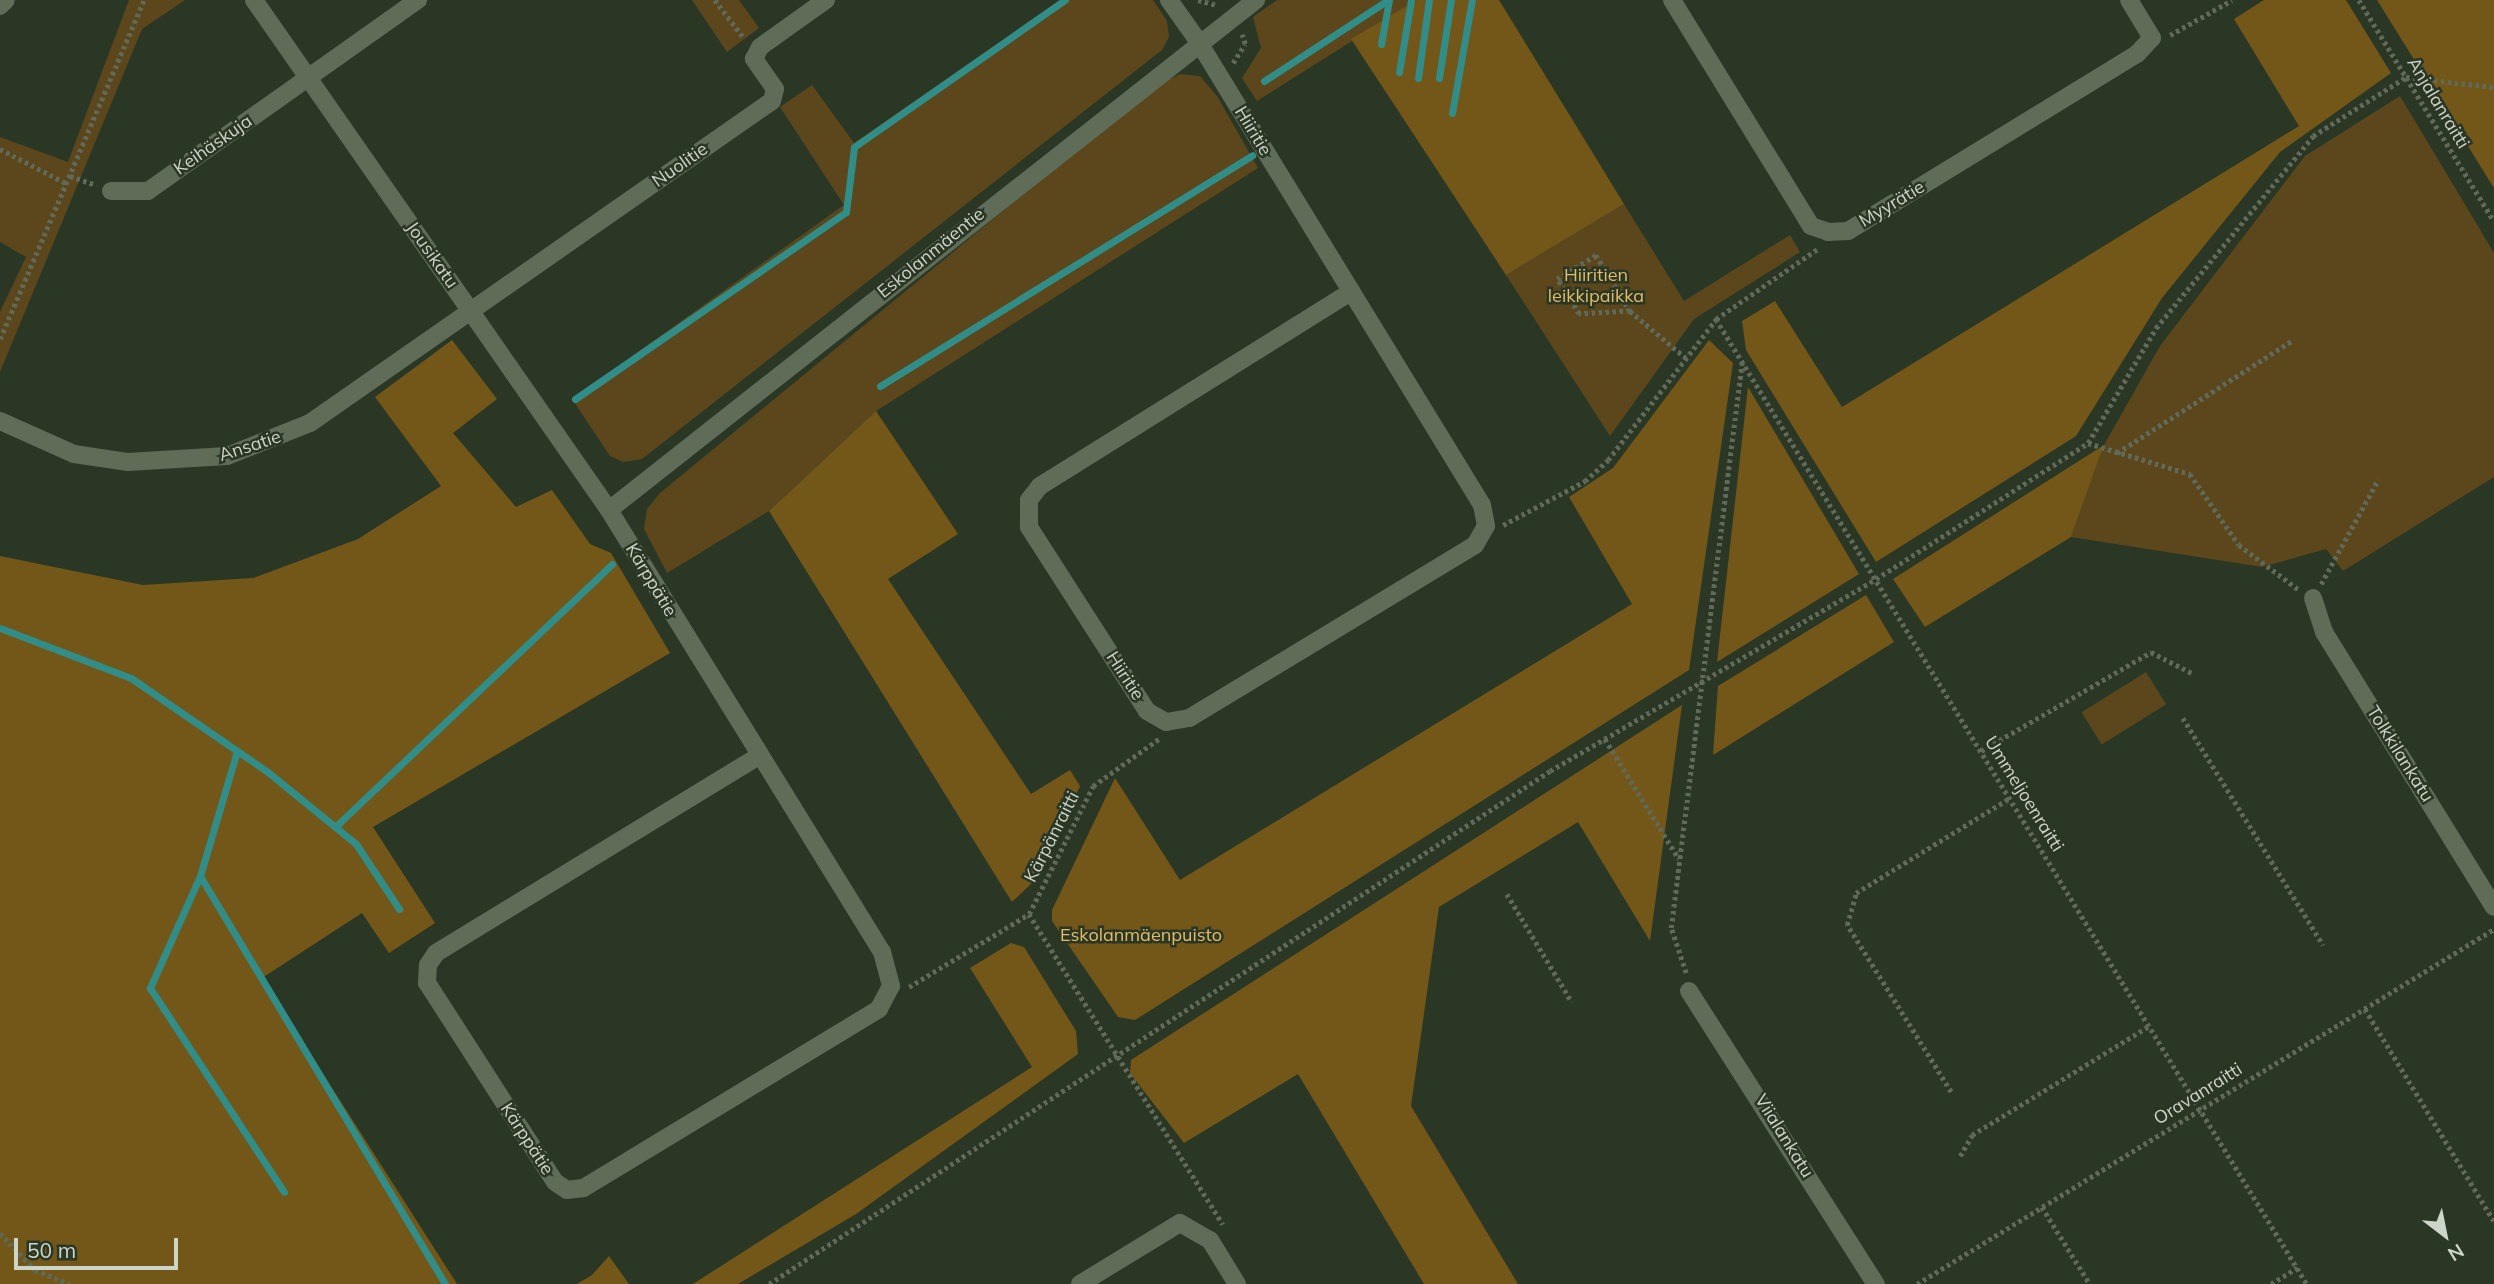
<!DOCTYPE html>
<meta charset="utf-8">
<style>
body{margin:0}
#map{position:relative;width:2494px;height:1284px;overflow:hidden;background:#2a3725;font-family:Mulish,sans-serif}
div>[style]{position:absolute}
.green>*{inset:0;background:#5c471c;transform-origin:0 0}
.forest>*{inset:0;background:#735719}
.stream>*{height:7px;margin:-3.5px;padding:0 3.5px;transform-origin:3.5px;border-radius:3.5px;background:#318d88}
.path>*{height:4.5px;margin-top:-2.25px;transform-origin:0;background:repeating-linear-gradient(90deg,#5f6a5a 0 3.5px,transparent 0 7px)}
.street>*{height:18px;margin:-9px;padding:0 9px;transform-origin:9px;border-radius:9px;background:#5e6c58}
span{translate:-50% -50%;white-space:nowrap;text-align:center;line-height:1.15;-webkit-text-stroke:5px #2a3725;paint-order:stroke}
.street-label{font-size:18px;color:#cdd5c9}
.park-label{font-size:18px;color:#e7bc66}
.north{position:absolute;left:2410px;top:1200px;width:70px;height:70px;-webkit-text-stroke:5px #2a3725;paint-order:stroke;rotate:148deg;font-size:19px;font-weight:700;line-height:28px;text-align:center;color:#cdd5c9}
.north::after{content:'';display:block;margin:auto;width:24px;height:32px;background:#cdd5c9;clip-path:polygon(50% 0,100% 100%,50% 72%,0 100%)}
.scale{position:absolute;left:14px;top:1238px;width:164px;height:32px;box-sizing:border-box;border:4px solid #cdd5c9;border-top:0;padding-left:9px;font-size:21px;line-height:24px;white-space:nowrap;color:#cdd5c9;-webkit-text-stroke:5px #2a3725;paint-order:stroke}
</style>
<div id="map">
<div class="green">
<div style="clip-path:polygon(129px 0,185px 0,142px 29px,0 372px,0 312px,26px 257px,0 242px,0 137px,68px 162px)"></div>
<div style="clip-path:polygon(692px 0,739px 0,759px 28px,727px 52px)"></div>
<div style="clip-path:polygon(1060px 0,1153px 0,1167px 21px,1169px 37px,1162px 50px,642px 459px,623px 462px,610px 456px,572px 399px,844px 205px,780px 107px,812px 85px,854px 143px)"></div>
<div style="clip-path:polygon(1277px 0,1417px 0,1257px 101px,1242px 78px,1261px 48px,1253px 17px)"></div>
<div style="clip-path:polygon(1180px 74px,1200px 76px,1217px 96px,1258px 168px,876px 411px,769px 511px,667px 573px,644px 529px,647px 509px,660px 493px,1154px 87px)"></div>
<div style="clip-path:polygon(2400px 96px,2494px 253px,2494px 477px,2343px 571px,2326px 549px,2262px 567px,2071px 537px,2104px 445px,2160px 346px,2305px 156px)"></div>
<div style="clip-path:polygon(1624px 204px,1684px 301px,1790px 235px,1800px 252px,1694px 319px,1610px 436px,1506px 275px)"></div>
<div style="left:2146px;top:672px;width:38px;height:76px;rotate:58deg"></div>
</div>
<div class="forest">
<div style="clip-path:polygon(1417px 0,1499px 0,1624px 204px,1506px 275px,1351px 39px)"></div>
<div style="clip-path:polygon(2264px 0,2346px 0,2391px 73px,2280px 152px,2162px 298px,2076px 436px,1876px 562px,1746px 350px,1742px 321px,1775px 301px,1842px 407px,2299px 126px,2234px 19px)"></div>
<div style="clip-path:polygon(2377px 0,2494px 0,2494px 188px)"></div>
<div style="clip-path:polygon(452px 340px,497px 399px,453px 433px,516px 507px,552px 490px,590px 544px,611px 553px,670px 653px,373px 827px,435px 923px,389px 953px,362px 913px,262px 978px,457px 1284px,0 1284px,0 556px,143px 585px,253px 578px,358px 539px,441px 486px,375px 397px)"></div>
<div style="clip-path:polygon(1709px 340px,1733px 363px,1689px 670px,1135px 1020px,1118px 1017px,1052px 921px,1052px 910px,1115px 778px,1180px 880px,1632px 604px,1569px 497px,1613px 468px)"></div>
<div style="clip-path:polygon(1748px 387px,1859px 574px,1717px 662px)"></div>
<div style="clip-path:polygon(876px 411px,958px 534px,888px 579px,1031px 794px,1070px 770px,1080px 786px,1033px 882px,1012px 902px,769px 511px)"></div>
<div style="clip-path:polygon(2104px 445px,2071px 537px,1925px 627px,1893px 579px)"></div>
<div style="clip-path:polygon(1866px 595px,1894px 642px,1713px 755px,1718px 686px)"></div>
<div style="clip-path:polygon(1682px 705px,1650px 941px,1578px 822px,1439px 907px,1411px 1106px,1518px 1284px,1424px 1284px,1298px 1074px,1184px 1143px,1130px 1073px,1131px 1060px)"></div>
<div style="clip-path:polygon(1011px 943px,1024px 947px,1076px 1031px,1078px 1054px,856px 1214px,738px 1284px,693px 1284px,1032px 1067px,970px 968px)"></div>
<div style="clip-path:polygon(609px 1256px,629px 1284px,577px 1284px,592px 1275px)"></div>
</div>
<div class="stream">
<div style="left:1381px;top:44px;width:45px;rotate:-79.7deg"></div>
<div style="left:1399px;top:72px;width:73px;rotate:-80.5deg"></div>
<div style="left:1418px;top:78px;width:79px;rotate:-82deg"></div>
<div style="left:1439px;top:78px;width:79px;rotate:-81.3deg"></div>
<div style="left:1264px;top:81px;width:148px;rotate:-33.2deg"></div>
<div style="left:1452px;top:113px;width:115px;rotate:-80deg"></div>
<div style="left:880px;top:386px;width:438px;rotate:-31.8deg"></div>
<div style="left:575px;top:399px;width:329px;rotate:-34.6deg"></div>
<div style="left:846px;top:212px;width:65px;rotate:-83deg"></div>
<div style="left:854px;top:147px;width:257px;rotate:-34.9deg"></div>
<div style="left:0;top:628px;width:140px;rotate:20.9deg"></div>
<div style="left:131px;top:678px;width:168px;rotate:34.5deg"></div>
<div style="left:269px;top:773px;width:112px;rotate:39.2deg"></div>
<div style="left:356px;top:844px;width:78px;rotate:56.5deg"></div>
<div style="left:237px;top:751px;width:130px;rotate:106.5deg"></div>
<div style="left:200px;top:876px;width:123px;rotate:114.1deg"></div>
<div style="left:150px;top:988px;width:244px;rotate:56.7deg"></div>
<div style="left:335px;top:827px;width:382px;rotate:-43.5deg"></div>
<div style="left:200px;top:876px;width:476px;rotate:59deg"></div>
</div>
<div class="path">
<div style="left:715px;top:0;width:48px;rotate:52.7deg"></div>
<div style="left:1198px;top:0;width:20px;rotate:15deg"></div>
<div style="left:2359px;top:0;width:259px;rotate:58.6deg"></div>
<div style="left:2170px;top:35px;width:71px;rotate:-29.4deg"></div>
<div style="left:1233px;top:63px;width:22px;rotate:-58deg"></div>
<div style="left:1245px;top:44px;width:10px;rotate:-107deg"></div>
<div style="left:0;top:149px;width:74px;rotate:27.3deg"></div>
<div style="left:70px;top:176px;width:28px;rotate:19deg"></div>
<div style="left:1630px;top:311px;width:51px;rotate:176.6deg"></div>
<div style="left:1579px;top:314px;width:41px;rotate:-122.2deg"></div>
<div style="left:1557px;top:279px;width:46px;rotate:-31.6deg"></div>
<div style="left:1596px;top:255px;width:66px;rotate:58.7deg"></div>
<div style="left:1630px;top:311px;width:73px;rotate:40deg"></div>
<div style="left:1716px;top:319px;width:1132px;rotate:58.52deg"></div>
<div style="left:0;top:339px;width:368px;rotate:-67deg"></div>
<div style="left:2088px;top:443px;width:107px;rotate:16.9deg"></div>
<div style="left:2190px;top:474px;width:86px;rotate:55.4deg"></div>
<div style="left:2239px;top:545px;width:74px;rotate:36.7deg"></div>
<div style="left:2117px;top:453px;width:209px;rotate:-32.7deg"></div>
<div style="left:1503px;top:525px;width:93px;rotate:-28.2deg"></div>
<div style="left:1585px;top:481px;width:31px;rotate:-42deg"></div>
<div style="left:1608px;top:460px;width:178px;rotate:-52.5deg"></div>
<div style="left:1716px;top:319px;width:125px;rotate:-34.6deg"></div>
<div style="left:2321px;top:584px;width:119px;rotate:-61.3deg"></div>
<div style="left:2183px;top:718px;width:267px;rotate:58.3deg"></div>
<div style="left:1605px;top:739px;width:141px;rotate:58.3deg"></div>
<div style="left:1981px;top:751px;width:197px;rotate:-30.2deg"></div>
<div style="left:2151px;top:652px;width:46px;rotate:27.1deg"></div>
<div style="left:1507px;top:894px;width:126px;rotate:59deg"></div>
<div style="left:1029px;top:914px;width:143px;rotate:-63.4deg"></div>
<div style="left:1093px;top:786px;width:82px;rotate:-35.6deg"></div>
<div style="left:1686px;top:973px;width:47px;rotate:-108.4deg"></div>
<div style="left:1671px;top:928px;width:570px;rotate:-82.85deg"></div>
<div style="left:909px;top:987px;width:140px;rotate:-31.3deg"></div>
<div style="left:1029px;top:914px;width:366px;rotate:58deg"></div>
<div style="left:2365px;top:1009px;width:248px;rotate:58.7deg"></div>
<div style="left:1951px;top:1092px;width:197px;rotate:-121.9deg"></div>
<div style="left:1847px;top:925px;width:33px;rotate:-74deg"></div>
<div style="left:1856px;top:893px;width:181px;rotate:-31.7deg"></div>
<div style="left:1960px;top:1156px;width:24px;rotate:-60deg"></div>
<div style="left:1972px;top:1135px;width:208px;rotate:-31.6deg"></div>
<div style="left:2042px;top:1207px;width:91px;rotate:58.1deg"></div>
<div style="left:0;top:1233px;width:51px;rotate:46.6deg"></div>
<div style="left:35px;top:1270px;width:37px;rotate:22deg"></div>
<div style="left:769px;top:1284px;width:934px;rotate:-33.3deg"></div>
<div style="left:1550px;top:771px;width:378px;rotate:-30.5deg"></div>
<div style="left:1876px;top:579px;width:252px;rotate:-32.7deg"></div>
<div style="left:2088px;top:443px;width:134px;rotate:-59.4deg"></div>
<div style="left:2156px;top:328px;width:248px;rotate:-50.7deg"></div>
<div style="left:2313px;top:136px;width:110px;rotate:-32.4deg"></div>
<div style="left:2406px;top:77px;width:89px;rotate:6.5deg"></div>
<div style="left:1917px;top:1284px;width:677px;rotate:-31.6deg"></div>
<div style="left:2271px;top:1284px;width:31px;rotate:-32deg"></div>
</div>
<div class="street">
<div style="left:254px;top:0;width:621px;rotate:55.16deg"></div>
<div style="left:609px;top:510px;width:520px;rotate:58.3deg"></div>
<div style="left:882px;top:952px;width:35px;rotate:75deg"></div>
<div style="left:891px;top:986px;width:26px;rotate:118deg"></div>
<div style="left:879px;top:1009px;width:346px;rotate:148.8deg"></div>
<div style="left:583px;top:1188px;width:16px;rotate:173deg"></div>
<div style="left:567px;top:1190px;width:14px;rotate:-146deg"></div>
<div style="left:555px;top:1182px;width:237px;rotate:-122.7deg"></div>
<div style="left:427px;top:983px;width:18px;rotate:-87deg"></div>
<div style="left:428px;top:965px;width:14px;rotate:-56deg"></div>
<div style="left:436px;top:953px;width:376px;rotate:-31.4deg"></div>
<div style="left:1169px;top:0;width:50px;rotate:54.7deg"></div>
<div style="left:1198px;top:41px;width:544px;rotate:58.53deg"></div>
<div style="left:1482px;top:505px;width:21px;rotate:79deg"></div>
<div style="left:1486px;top:526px;width:22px;rotate:120deg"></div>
<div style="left:1475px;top:545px;width:334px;rotate:148.8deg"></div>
<div style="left:1189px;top:718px;width:23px;rotate:170deg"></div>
<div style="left:1166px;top:722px;width:22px;rotate:-150deg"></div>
<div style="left:1147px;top:711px;width:219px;rotate:-122.7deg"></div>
<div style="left:1029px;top:527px;width:27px;rotate:-90deg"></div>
<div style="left:1029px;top:500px;width:18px;rotate:-52deg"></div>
<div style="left:1040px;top:486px;width:367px;rotate:-32deg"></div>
<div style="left:1672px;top:0;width:265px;rotate:58.4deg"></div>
<div style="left:1811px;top:226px;width:18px;rotate:19deg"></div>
<div style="left:1828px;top:232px;width:20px;rotate:-3deg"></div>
<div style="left:1848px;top:231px;width:339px;rotate:-31.5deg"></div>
<div style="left:2137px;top:54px;width:22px;rotate:-47deg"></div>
<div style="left:2152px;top:38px;width:44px;rotate:-121.2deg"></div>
<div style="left:0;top:6px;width:8px;rotate:-45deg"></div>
<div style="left:111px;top:191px;width:37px"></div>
<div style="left:148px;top:191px;width:331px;rotate:-35.3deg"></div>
<div style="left:0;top:421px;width:81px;rotate:24deg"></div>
<div style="left:74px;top:454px;width:55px;rotate:8.4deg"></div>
<div style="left:128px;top:462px;width:99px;rotate:-3.5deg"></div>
<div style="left:227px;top:456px;width:89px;rotate:-21.7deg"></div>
<div style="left:310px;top:423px;width:563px;rotate:-34.88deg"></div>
<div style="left:772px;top:101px;width:12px;rotate:-76deg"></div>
<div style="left:775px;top:89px;width:37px;rotate:-125deg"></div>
<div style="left:754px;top:59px;width:13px;rotate:-63deg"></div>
<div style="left:760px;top:47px;width:81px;rotate:-35.5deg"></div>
<div style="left:609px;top:510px;width:824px;rotate:-38.25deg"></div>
<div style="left:2313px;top:598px;width:36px;rotate:72deg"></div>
<div style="left:2324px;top:632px;width:323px;rotate:58.3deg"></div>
<div style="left:1689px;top:991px;width:348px;rotate:57.5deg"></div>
<div style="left:1080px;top:1284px;width:117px;rotate:-31.4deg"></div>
<div style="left:1180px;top:1223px;width:34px;rotate:30deg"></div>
<div style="left:1210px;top:1240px;width:52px;rotate:58.5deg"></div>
</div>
<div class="street-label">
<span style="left:2438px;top:103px;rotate:59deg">Anjalanraitti</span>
<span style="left:1253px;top:131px;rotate:59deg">Hiiritie</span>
<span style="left:213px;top:145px;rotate:-35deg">Keihäskuja</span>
<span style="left:680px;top:165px;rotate:-35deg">Nuolitie</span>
<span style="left:1892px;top:204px;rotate:-31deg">Myyrätie</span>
<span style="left:931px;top:253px;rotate:-39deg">Eskolanmäentie</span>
<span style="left:432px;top:255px;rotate:55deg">Jousikatu</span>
<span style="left:250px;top:446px;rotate:-18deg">Ansatie</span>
<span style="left:651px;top:580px;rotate:59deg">Kärppätie</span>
<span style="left:1125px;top:676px;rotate:57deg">Hiiritie</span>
<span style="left:2400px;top:754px;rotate:58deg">Tolkkilankatu</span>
<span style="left:2024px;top:794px;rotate:58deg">Ummeljoenraitti</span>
<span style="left:1052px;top:837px;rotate:-63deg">Kärpänraitti</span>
<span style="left:2198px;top:1094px;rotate:-32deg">Oravanraitti</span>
<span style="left:1784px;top:1136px;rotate:58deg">Viialankatu</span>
<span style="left:527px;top:1139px;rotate:57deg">Kärppätie</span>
</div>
<div class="park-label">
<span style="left:1596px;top:286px">Hiiritien<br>leikkipaikka</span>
<span style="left:1141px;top:935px">Eskolanmäenpuisto</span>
</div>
<div class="north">N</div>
<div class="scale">50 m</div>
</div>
